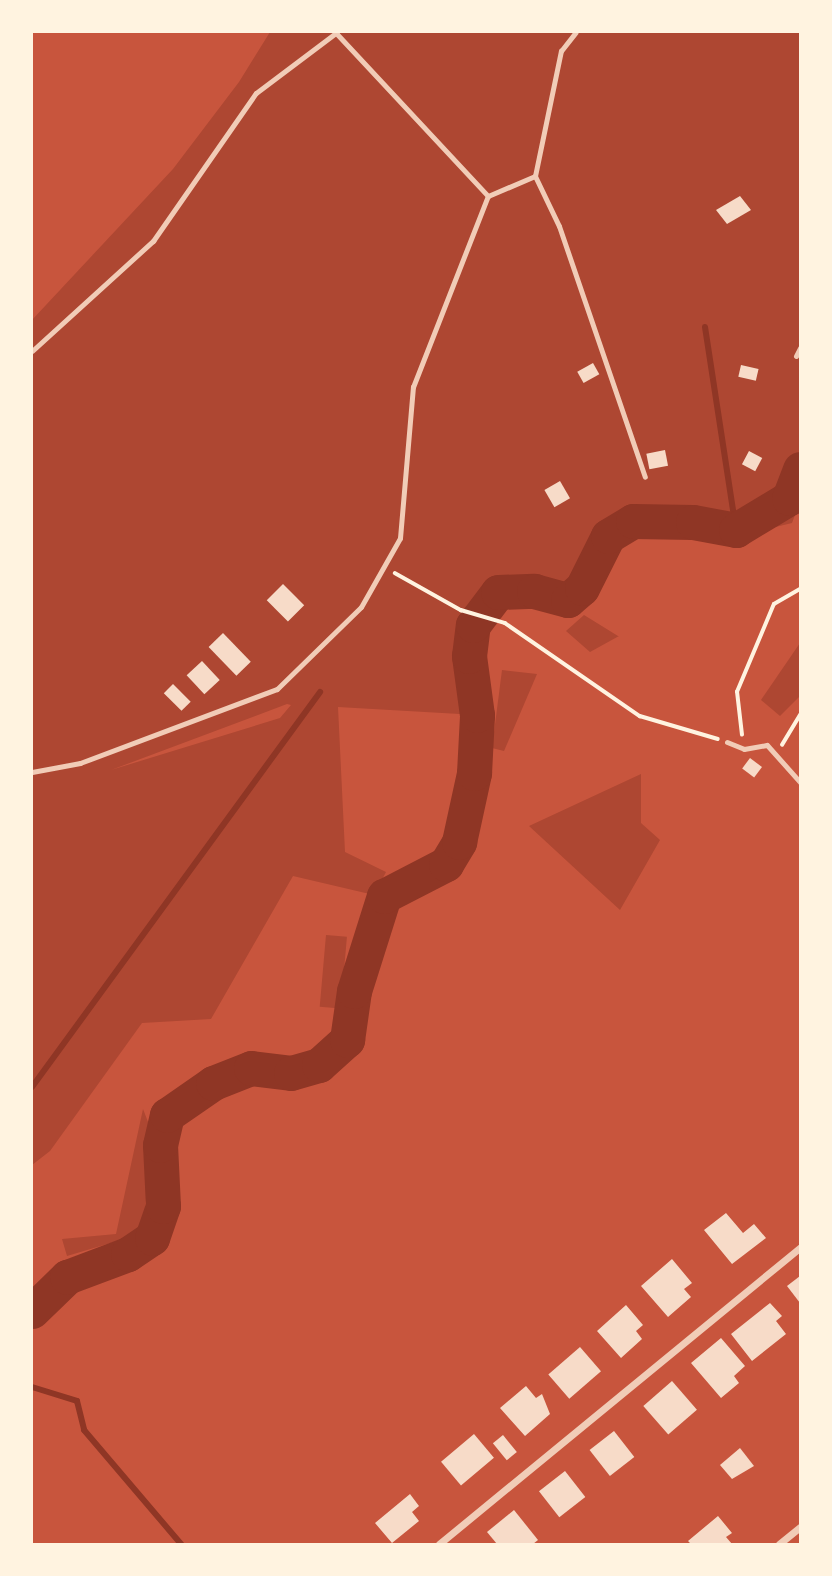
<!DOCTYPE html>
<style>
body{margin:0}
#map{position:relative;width:832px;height:1576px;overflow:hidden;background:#c8553d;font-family:Roboto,sans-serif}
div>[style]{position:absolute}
.green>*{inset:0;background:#ae4732;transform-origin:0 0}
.stream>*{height:6px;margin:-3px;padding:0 3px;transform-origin:3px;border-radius:3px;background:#8f3625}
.river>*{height:35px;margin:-17.5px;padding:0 17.5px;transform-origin:17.5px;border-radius:17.5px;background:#8f3625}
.building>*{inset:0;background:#f7dbc8;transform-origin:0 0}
.path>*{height:3.5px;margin:-1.75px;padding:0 1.75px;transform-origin:1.75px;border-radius:1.75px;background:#fff3e0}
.service>*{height:5px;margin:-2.5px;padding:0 2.5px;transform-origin:2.5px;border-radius:2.5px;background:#f1ccb7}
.minor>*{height:7px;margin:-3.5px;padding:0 3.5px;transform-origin:3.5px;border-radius:3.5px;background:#f1ccb7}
span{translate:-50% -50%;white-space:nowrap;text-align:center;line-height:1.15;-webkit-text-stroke:7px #fff3e0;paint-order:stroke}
.frame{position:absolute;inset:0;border:33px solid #fff3e0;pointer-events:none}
</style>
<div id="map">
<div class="green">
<div style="clip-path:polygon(evenodd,270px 32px,800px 32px,800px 502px,792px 523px,714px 542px,665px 521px,633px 521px,608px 536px,582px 588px,568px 600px,534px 591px,498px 592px,473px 625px,469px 656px,477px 715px,338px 707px,345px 852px,386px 872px,374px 895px,293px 876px,211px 1019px,142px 1023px,50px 1151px,32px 1165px,32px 320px,173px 169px,239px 82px,270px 32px,287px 704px,291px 705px,280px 718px,111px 770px,287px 704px)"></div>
<div style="clip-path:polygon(584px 615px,618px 636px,619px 636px,590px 652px,566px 631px)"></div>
<div style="clip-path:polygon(800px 643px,800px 696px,780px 716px,761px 700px)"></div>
<div style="clip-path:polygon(502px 670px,537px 674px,504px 751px,492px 748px)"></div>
<div style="clip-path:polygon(641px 774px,641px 823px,660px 840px,620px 910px,529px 826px)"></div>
<div style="left:326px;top:935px;width:21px;height:72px;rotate:5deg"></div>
<div style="clip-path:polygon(143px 1109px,150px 1127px,144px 1233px,67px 1256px,62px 1239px,116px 1234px)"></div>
</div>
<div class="stream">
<div style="left:705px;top:327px;width:205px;rotate:81.3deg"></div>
<div style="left:32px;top:1087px;width:489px;rotate:-53.9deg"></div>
<div style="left:32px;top:1387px;width:47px;rotate:17.3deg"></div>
<div style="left:77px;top:1401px;width:30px;rotate:76deg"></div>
<div style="left:84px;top:1430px;width:150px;rotate:49.6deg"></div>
</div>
<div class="river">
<div style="left:32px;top:1311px;width:49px;rotate:-44.2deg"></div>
<div style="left:67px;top:1277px;width:65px;rotate:-20.7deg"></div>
<div style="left:128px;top:1254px;width:29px;rotate:-34deg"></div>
<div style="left:152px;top:1238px;width:34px;rotate:-71deg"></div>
<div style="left:163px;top:1206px;width:61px;rotate:-92.8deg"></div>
<div style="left:160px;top:1145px;width:31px;rotate:-77deg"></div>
<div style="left:167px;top:1115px;width:56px;rotate:-34.8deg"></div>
<div style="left:213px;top:1083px;width:41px;rotate:-21.5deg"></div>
<div style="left:251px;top:1068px;width:40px;rotate:7.1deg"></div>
<div style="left:291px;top:1073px;width:29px;rotate:-16deg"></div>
<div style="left:319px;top:1065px;width:38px;rotate:-42deg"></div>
<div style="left:347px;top:1040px;width:49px;rotate:-81.9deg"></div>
<div style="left:354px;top:991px;width:100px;rotate:-72.5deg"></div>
<div style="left:384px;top:896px;width:70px;rotate:-27.3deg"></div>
<div style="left:446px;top:864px;width:26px;rotate:-59deg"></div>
<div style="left:459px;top:842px;width:71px;rotate:-77.7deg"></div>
<div style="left:474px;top:773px;width:58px;rotate:-87deg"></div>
<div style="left:477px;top:715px;width:60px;rotate:-97.7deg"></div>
<div style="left:469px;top:656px;width:31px;rotate:-83deg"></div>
<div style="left:473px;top:625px;width:41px;rotate:-52.9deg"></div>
<div style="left:498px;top:592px;width:36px;rotate:-2deg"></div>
<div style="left:534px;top:591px;width:35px;rotate:15deg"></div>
<div style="left:568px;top:600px;width:18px;rotate:-41deg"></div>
<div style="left:582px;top:588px;width:58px;rotate:-63.4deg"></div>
<div style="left:608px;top:536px;width:29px;rotate:-31deg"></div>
<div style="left:633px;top:521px;width:60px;rotate:1deg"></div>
<div style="left:693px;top:522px;width:44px;rotate:10.5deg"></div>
<div style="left:736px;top:530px;width:62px;rotate:-31.1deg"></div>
<div style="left:789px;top:498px;width:31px;rotate:-69deg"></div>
</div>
<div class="building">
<div style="clip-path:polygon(740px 196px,751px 210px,727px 224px,716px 210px)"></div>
<div style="left:593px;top:363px;width:13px;height:18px;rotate:61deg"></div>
<div style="left:741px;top:365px;width:18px;height:12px;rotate:13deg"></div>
<div style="left:665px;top:450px;width:16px;height:19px;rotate:79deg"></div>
<div style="left:749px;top:451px;width:15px;height:15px;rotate:28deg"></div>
<div style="left:560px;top:481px;width:20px;height:18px;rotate:60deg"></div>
<div style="left:283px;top:584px;width:30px;height:23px;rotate:45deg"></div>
<div style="left:223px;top:633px;width:40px;height:20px;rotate:46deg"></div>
<div style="left:202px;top:661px;width:26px;height:21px;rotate:47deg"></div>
<div style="left:173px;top:684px;width:25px;height:13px;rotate:45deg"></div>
<div style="left:750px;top:758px;width:15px;height:13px;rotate:37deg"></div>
<div style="clip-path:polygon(726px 1213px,743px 1233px,754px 1224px,766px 1238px,732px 1264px,704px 1230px)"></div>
<div style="clip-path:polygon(672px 1259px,692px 1283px,684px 1289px,691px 1297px,668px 1317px,641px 1286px)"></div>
<div style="clip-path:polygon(800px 1276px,800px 1303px,787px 1286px)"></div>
<div style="clip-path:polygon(770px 1303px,782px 1316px,776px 1321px,786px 1334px,752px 1361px,731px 1334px)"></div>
<div style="clip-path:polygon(626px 1305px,643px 1325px,636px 1331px,642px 1339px,621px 1358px,597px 1331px)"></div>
<div style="clip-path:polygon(721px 1338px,745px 1366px,734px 1376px,739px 1383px,721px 1398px,691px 1363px)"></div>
<div style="left:580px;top:1347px;width:32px;height:42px;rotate:49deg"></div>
<div style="left:672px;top:1381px;width:38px;height:38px;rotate:49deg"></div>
<div style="clip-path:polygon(526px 1386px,536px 1398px,542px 1394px,550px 1414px,525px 1436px,500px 1408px)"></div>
<div style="left:614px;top:1431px;width:33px;height:31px;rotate:52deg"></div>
<div style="left:474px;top:1434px;width:31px;height:43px;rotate:50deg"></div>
<div style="left:503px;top:1435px;width:22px;height:13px;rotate:51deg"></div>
<div style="clip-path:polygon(740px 1448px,754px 1466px,732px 1479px,720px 1465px)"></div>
<div style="left:565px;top:1471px;width:33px;height:33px;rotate:52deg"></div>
<div style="clip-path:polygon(410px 1494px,419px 1506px,412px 1512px,419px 1521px,392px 1543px,375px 1523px)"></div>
<div style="clip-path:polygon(514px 1510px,538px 1540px,533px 1544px,497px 1544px,487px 1532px)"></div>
<div style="clip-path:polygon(718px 1516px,732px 1533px,726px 1537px,732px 1544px,691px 1544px,688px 1541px)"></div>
</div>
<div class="path">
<div style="left:395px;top:573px;width:76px;rotate:29.3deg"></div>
<div style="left:461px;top:610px;width:46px;rotate:16.5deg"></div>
<div style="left:505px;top:623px;width:164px;rotate:34.6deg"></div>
<div style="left:640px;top:716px;width:81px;rotate:16.4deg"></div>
<div style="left:742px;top:735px;width:43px;rotate:-96.6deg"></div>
<div style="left:737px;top:692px;width:95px;rotate:-67.2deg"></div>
<div style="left:774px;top:604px;width:30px;rotate:-30deg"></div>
<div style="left:782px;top:745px;width:35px;rotate:-59deg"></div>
</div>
<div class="service">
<div style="left:336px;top:33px;width:223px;rotate:47deg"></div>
<div style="left:535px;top:176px;width:55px;rotate:64.4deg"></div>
<div style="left:559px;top:226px;width:265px;rotate:71.1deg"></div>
<div style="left:535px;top:176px;width:128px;rotate:-78.3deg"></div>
<div style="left:561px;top:51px;width:24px;rotate:-52deg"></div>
<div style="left:32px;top:351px;width:164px;rotate:-42.3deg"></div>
<div style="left:153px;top:241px;width:180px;rotate:-55.2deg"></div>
<div style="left:256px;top:93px;width:101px;rotate:-37deg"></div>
<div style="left:796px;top:356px;width:9px;rotate:-63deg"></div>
<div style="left:727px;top:742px;width:18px;rotate:22deg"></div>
<div style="left:744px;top:749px;width:23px;rotate:-10deg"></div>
<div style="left:767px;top:745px;width:50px;rotate:48.3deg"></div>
<div style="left:32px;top:772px;width:49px;rotate:-10.6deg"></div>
<div style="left:80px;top:763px;width:210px;rotate:-20.6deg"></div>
<div style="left:277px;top:689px;width:117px;rotate:-44.3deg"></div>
<div style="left:361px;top:607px;width:79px;rotate:-60.5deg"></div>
<div style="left:400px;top:538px;width:152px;rotate:-85.1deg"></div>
<div style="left:413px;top:387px;width:205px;rotate:-68.6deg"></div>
<div style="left:488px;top:196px;width:51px;rotate:-23.1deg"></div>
</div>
<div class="minor">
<div style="left:439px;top:1544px;width:467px;rotate:-39.4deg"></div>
<div style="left:779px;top:1544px;width:27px;rotate:-39deg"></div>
</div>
<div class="frame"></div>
</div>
